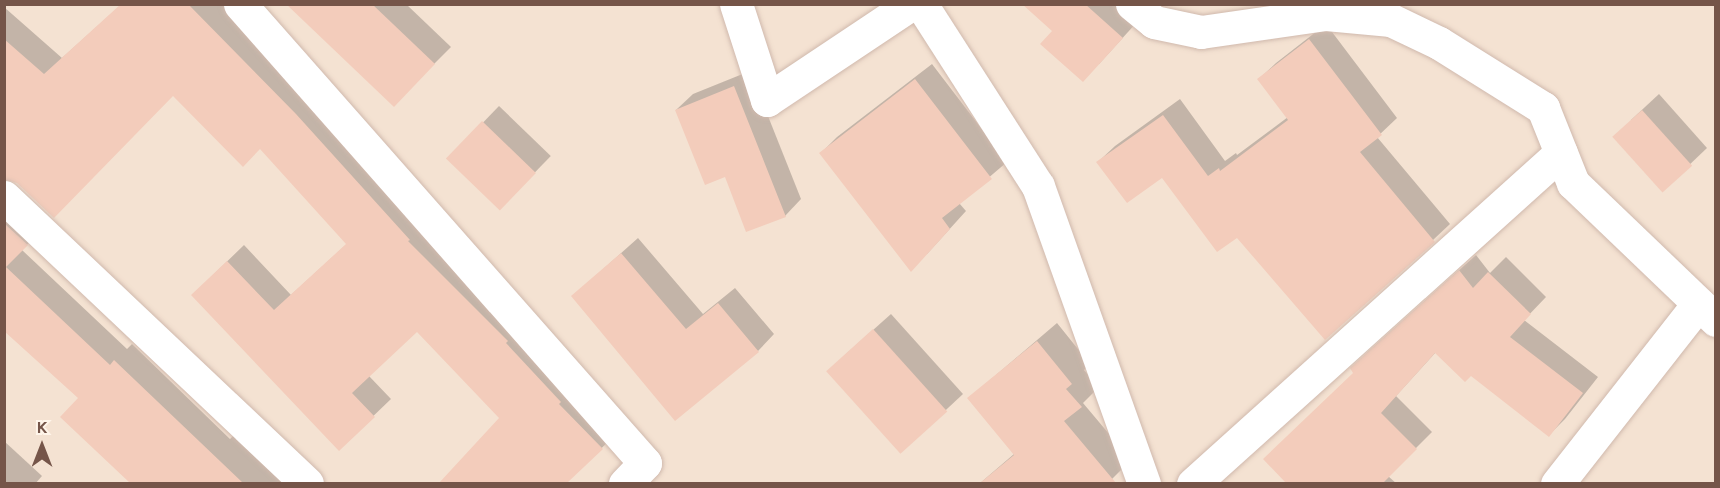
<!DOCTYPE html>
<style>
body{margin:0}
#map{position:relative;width:1720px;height:488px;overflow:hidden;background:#fdf1e4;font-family:Figtree,sans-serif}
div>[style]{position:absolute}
.residential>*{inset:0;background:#f4e2d2;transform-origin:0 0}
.shadow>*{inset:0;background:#0003;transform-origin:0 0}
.building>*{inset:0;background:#f3ccbb;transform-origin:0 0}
.roads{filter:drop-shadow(0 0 2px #d0b9ad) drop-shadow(0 0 2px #d0b9ad)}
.street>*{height:33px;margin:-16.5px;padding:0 16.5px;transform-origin:16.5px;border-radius:16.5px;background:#fff}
span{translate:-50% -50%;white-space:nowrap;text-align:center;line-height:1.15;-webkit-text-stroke:4.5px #fff5ea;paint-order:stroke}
.frame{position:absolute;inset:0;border:6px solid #755549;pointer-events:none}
.north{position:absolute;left:12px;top:416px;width:60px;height:60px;-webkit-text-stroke:4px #fff5ea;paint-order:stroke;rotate:0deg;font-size:16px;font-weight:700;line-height:24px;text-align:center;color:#755549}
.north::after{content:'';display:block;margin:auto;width:21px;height:27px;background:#755549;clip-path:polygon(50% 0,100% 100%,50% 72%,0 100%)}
</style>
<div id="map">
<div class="residential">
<div style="left:5px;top:5px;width:1710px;height:478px"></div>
</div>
<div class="shadow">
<div style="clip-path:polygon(122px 4px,222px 4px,313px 97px,619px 431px,565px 484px,545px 466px,528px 484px,441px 484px,501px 418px,417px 330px,369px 376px,391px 399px,339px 449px,210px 278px,244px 245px,291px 295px,348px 243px,260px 147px,173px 94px,4px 148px,4px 7px,62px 58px)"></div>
<div style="clip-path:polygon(288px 4px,406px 4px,451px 47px,394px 104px)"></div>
<div style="clip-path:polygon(1024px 4px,1120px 4px,1138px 21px,1099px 64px)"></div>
<div style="clip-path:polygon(1326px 24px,1397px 118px,1377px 137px,1450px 224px,1433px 240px,1237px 236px,1162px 176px,1098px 162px,1115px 146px,1180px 99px,1225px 161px,1236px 153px,1237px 155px,1288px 117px,1259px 79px,1276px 63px)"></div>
<div style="clip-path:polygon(932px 64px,1007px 162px,959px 203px,966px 211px,927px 254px,821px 153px,837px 137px)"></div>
<div style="clip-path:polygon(750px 71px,801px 199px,785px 216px,676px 110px,693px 94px)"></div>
<div style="clip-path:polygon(1659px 94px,1707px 148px,1663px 190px,1631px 120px)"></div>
<div style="left:499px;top:106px;width:72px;height:73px;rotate:44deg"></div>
<div style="clip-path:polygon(4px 188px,43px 228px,22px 250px,127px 349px,132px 344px,230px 439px,236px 433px,287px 484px,132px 484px,62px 417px,80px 398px,4px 329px)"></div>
<div style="clip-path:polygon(638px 238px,703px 314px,735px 288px,774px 334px,758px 351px,573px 296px)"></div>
<div style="clip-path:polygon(1476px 255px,1490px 273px,1506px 257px,1546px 297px,1524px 320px,1598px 377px,1565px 419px,1549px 435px,1471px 374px,1436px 352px,1396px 396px,1432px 432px,1388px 476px,1397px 484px,1288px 484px,1266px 459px,1355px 372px,1368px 352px)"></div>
<div style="clip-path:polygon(891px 314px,963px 394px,902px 451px,845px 355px)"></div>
<div style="clip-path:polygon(1057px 323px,1090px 364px,1084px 370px,1099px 387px,1083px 403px,1131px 460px,1107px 484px,979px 484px,1014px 454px,969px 398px)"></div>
<div style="clip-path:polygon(4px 441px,42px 476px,35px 484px,4px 484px)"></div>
</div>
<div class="building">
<div style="clip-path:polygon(121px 4px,188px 4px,296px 114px,410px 240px,408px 241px,508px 341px,506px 343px,561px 402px,559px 404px,603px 449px,567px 483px,439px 483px,499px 418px,417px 332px,352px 393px,375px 417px,339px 451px,191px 295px,227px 261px,274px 310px,346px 244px,260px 149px,243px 167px,173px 96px,54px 218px,17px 183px,4px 179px,4px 39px,44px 74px)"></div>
<div style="clip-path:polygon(286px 4px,372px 4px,435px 64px,394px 107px)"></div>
<div style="clip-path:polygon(1022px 4px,1085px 4px,1123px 38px,1083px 82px,1040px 44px,1052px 31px)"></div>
<div style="clip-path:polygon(1309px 39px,1382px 135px,1360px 152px,1435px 242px,1325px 340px,1237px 238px,1217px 252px,1162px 178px,1127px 203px,1096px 162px,1163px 115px,1208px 176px,1219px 168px,1220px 171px,1288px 120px,1257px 79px)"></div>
<div style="clip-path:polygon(915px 79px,992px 179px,942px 218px,950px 229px,911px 272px,819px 153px)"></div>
<div style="clip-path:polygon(734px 86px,786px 217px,746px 232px,725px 177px,705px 185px,675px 110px)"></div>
<div style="left:1642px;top:110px;width:75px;height:40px;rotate:48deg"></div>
<div style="left:482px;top:121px;width:75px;height:52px;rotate:44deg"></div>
<div style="clip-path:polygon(4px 223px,28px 245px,6px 267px,110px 365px,114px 360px,243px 483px,130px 483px,60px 417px,78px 398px,4px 331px)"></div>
<div style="clip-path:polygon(621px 253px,686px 329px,718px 303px,759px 352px,675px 421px,571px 296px)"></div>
<div style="clip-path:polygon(1459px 270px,1473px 288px,1488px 272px,1531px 314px,1510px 337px,1583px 393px,1549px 437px,1471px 376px,1465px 382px,1435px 353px,1381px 413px,1417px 449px,1383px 483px,1286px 483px,1263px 459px,1353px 373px,1350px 368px)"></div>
<div style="left:873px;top:329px;width:111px;height:63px;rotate:48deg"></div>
<div style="clip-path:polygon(1037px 341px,1072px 384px,1066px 389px,1082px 407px,1064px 421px,1116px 483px,980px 483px,1014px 455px,967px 398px)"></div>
</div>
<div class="roads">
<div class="street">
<div style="left:240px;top:4px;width:612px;rotate:48.58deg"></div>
<div style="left:645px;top:463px;width:29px;rotate:134deg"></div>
<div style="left:736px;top:4px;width:101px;rotate:72.1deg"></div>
<div style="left:767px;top:100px;width:173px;rotate:-33.7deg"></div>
<div style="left:921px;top:4px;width:216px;rotate:57.3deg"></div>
<div style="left:1038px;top:186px;width:316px;rotate:70.4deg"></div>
<div style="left:1132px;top:4px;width:28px;rotate:39deg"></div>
<div style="left:1154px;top:22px;width:48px;rotate:12deg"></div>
<div style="left:1201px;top:32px;width:126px;rotate:-8.2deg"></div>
<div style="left:1326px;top:14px;width:65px;rotate:5.3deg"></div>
<div style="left:1391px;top:20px;width:53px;rotate:25.6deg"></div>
<div style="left:1439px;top:43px;width:123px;rotate:32deg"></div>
<div style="left:1543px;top:108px;width:81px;rotate:68.2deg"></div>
<div style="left:1573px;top:183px;width:198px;rotate:43.8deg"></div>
<div style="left:4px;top:197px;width:417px;rotate:43.4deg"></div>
<div style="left:1193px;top:484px;width:495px;rotate:-42deg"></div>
<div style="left:1557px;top:484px;width:229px;rotate:-51.9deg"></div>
</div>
</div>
<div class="frame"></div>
<div class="north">K</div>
</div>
